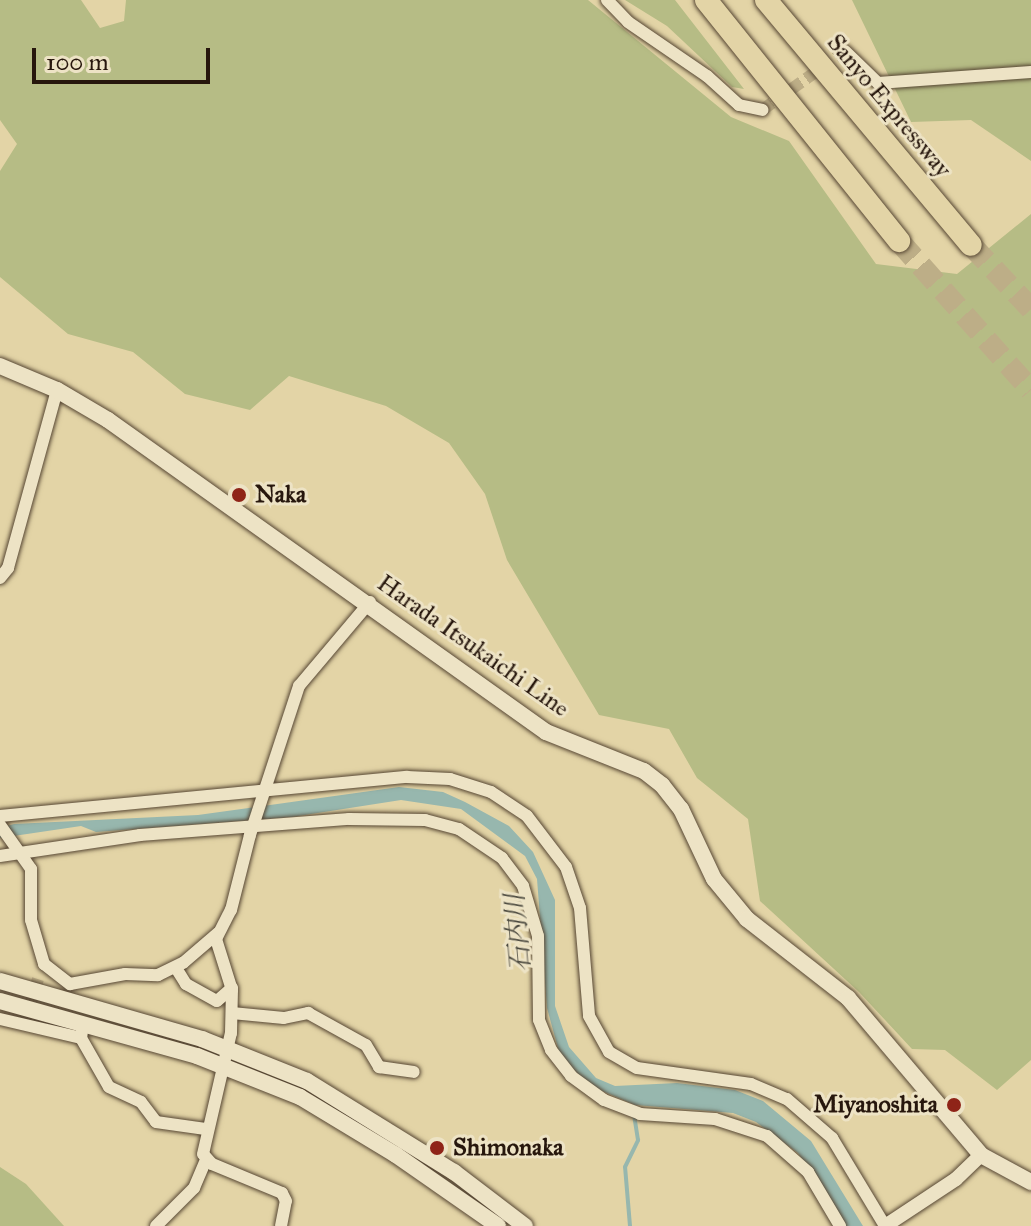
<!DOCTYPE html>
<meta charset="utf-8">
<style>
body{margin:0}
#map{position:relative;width:1031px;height:1226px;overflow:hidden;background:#e3d4a6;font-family:"IM FELL Great Primer","Noto Serif JP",serif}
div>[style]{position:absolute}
.green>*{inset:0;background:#b6bc85}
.water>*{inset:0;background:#97b7ae}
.stream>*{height:4px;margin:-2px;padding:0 2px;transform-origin:2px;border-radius:2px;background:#97b7ae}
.minor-tunnel>*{height:12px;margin-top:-6px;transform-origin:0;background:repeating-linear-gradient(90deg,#bdae87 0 12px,transparent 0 18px)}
.motorway-tunnel>*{height:22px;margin-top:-11px;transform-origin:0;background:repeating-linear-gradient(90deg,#bdae87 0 22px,transparent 0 33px)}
.roads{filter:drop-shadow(0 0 2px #564633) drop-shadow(0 0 2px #564633)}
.minor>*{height:12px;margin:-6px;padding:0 6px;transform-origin:6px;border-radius:6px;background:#ede3c5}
.tertiary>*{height:14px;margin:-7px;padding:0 7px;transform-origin:7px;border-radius:7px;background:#ede3c5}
.secondary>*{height:16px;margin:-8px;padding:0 8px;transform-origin:8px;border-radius:8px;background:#ede3c5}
.motorway>*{height:22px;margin:-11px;padding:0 11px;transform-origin:11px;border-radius:11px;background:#e3d4a6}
.dots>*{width:22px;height:22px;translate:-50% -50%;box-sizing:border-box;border:4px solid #ede3c5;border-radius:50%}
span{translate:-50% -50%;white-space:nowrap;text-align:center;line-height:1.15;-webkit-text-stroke:6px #ede3c5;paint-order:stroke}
.street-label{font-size:24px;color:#27170d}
.poi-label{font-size:24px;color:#27170d;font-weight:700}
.left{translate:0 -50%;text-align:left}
.right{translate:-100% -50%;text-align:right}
.water-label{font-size:26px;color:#49473d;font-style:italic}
.scale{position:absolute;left:32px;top:48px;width:178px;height:36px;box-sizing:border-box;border:4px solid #27170d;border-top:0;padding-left:10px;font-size:24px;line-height:28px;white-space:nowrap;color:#27170d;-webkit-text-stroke:6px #ede3c5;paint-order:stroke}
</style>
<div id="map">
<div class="green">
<div style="clip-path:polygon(0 0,81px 0,100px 28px,124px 21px,126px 0,588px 0,731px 117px,789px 141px,876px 264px,957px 274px,1031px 214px,1031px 1060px,997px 1090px,945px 1050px,912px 1049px,859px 992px,760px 901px,748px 819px,697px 778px,669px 729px,599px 715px,507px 560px,485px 494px,449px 443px,386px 406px,289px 376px,250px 410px,185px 394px,133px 352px,68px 334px,0 277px,0 171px,17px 144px,0 120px)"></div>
<div style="clip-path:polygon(625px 0,675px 0,744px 89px,732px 87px,667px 26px)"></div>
<div style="clip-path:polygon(852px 0,1031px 0,1031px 161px,971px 120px,911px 122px)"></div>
<div style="clip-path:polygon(0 1167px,26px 1184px,64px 1226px,0 1226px)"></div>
</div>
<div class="water">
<div style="clip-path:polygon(399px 787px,443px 792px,465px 802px,509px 826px,533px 852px,555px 900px,555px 1006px,569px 1047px,596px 1078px,615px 1086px,677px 1083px,735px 1090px,763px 1101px,811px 1141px,863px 1226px,846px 1226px,798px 1153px,756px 1122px,733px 1113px,635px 1105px,593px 1087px,576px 1072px,559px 1052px,547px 1008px,537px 879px,525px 856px,461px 809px,401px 800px,292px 817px,96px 832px,81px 826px,0 838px,0 828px,14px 824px,198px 815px)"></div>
</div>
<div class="stream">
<div style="left:630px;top:1226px;width:59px;rotate:-94.8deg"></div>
<div style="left:625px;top:1167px;width:30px;rotate:-64deg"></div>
<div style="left:638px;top:1140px;width:24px;rotate:-99deg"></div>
</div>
<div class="minor-tunnel">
<div style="left:762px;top:110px;width:102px;rotate:-35.4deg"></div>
<div style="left:24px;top:1023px;width:46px;rotate:-72.3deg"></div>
</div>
<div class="motorway-tunnel">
<div style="left:899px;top:241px;width:199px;rotate:48.5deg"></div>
<div style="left:971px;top:245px;width:88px;rotate:46.8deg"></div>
</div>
<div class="roads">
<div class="minor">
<div style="left:607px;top:0;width:30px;rotate:46deg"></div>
<div style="left:628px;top:22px;width:96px;rotate:34.4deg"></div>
<div style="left:707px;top:76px;width:43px;rotate:42.2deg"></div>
<div style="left:739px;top:105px;width:24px;rotate:12deg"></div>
<div style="left:845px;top:51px;width:46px;rotate:44.1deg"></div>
<div style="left:878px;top:83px;width:153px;rotate:-4.1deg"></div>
<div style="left:0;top:578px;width:13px;rotate:-51deg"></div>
<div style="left:8px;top:568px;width:185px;rotate:-74.6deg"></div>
<div style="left:0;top:816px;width:409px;rotate:-5.5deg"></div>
<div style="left:407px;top:777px;width:43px;rotate:2.7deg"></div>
<div style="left:450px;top:779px;width:43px;rotate:17.6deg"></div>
<div style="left:491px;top:792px;width:43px;rotate:33.7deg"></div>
<div style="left:527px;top:816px;width:64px;rotate:52.6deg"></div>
<div style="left:566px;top:867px;width:43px;rotate:71.1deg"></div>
<div style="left:580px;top:908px;width:108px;rotate:85.2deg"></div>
<div style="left:589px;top:1016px;width:41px;rotate:60.9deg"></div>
<div style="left:609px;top:1052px;width:32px;rotate:30deg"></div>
<div style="left:637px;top:1068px;width:115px;rotate:8deg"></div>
<div style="left:751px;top:1084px;width:39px;rotate:23deg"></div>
<div style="left:787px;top:1099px;width:60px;rotate:40.9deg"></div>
<div style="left:832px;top:1138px;width:103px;rotate:58.9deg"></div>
<div style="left:0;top:825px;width:54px;rotate:54.8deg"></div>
<div style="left:31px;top:869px;width:51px;rotate:90deg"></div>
<div style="left:31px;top:920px;width:46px;rotate:73.5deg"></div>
<div style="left:44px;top:964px;width:33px;rotate:38deg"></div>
<div style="left:70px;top:984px;width:56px;rotate:-10.3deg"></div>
<div style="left:125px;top:974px;width:33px;rotate:2deg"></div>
<div style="left:158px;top:975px;width:28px;rotate:-26deg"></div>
<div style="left:183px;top:963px;width:46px;rotate:-40.6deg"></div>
<div style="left:0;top:856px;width:142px;rotate:-8.5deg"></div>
<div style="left:140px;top:835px;width:210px;rotate:-4.4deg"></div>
<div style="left:349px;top:819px;width:76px;rotate:0.8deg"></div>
<div style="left:425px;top:820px;width:35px;rotate:15deg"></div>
<div style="left:459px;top:829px;width:52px;rotate:34deg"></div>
<div style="left:502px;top:858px;width:35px;rotate:53deg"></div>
<div style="left:523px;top:886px;width:52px;rotate:73.3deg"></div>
<div style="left:538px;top:936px;width:84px;rotate:89.3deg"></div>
<div style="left:539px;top:1020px;width:32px;rotate:68deg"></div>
<div style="left:551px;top:1050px;width:33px;rotate:52deg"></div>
<div style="left:571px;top:1076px;width:41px;rotate:36deg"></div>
<div style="left:604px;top:1100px;width:39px;rotate:21deg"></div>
<div style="left:640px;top:1114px;width:75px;rotate:3.8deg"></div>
<div style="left:715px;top:1119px;width:55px;rotate:18.1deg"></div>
<div style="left:767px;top:1136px;width:55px;rotate:41.3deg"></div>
<div style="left:808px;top:1172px;width:63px;rotate:59.3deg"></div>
<div style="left:176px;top:968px;width:19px;rotate:58deg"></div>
<div style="left:186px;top:984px;width:35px;rotate:29deg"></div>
<div style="left:217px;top:1001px;width:20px;rotate:-41deg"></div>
<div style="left:232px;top:1013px;width:52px;rotate:5.5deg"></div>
<div style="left:284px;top:1018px;width:25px;rotate:-12deg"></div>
<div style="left:308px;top:1013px;width:66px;rotate:28.9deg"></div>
<div style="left:366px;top:1045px;width:26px;rotate:59deg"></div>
<div style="left:379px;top:1067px;width:35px;rotate:8deg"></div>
<div style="left:0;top:1019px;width:83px;rotate:13.2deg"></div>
<div style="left:83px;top:1024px;width:14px;rotate:98deg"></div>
<div style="left:81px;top:1038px;width:56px;rotate:60.3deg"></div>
<div style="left:109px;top:1087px;width:35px;rotate:25deg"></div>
<div style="left:141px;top:1102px;width:25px;rotate:53deg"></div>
<div style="left:156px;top:1122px;width:50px;rotate:8deg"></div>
<div style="left:156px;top:1226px;width:54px;rotate:-45deg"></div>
<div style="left:194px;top:1188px;width:30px;rotate:-67deg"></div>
<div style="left:281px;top:1226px;width:25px;rotate:-79deg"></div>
<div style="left:286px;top:1201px;width:9px;rotate:-117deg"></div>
<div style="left:282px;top:1193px;width:76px;rotate:-157.5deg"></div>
<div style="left:212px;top:1164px;width:13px;rotate:-132deg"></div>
<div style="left:203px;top:1154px;width:124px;rotate:-77deg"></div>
<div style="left:231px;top:1033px;width:43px;rotate:-88.7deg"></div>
<div style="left:232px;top:990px;width:53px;rotate:-107.4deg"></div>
<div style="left:216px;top:939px;width:33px;rotate:-63deg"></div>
<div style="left:231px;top:910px;width:77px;rotate:-75.8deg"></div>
<div style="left:250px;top:835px;width:157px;rotate:-71.8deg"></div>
<div style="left:299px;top:686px;width:110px;rotate:-49.8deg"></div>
</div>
<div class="tertiary">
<div style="left:885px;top:1226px;width:85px;rotate:-33.5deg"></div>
<div style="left:956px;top:1179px;width:35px;rotate:-44deg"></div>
</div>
<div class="secondary">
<div style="left:0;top:366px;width:62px;rotate:22.8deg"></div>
<div style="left:57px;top:390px;width:59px;rotate:30.5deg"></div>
<div style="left:108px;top:420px;width:538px;rotate:35.46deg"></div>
<div style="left:546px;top:732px;width:105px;rotate:21.7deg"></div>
<div style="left:644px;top:771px;width:23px;rotate:38deg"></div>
<div style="left:662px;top:785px;width:31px;rotate:52deg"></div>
<div style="left:681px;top:809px;width:77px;rotate:64.8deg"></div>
<div style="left:714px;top:879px;width:52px;rotate:50.5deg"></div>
<div style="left:747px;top:919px;width:128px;rotate:38deg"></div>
<div style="left:848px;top:998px;width:206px;rotate:49.7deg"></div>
<div style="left:981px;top:1155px;width:57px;rotate:28.4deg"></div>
<div style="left:0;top:981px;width:210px;rotate:16deg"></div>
<div style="left:202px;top:1039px;width:113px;rotate:21.8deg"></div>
<div style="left:307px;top:1081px;width:173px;rotate:31.8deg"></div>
<div style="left:454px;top:1172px;width:89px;rotate:37.3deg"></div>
<div style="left:0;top:1001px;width:205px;rotate:15.6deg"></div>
<div style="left:197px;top:1056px;width:111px;rotate:21.7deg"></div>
<div style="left:300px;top:1097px;width:112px;rotate:31.1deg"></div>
<div style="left:396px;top:1155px;width:124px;rotate:34.8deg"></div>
</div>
<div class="motorway">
<div style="left:706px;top:0;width:309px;rotate:51.3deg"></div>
<div style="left:766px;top:0;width:319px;rotate:50.1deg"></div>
</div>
</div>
<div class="dots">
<div style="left:239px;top:495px;background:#8f2418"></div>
<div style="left:954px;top:1105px;background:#8f2418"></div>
<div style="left:437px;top:1148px;background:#8f2418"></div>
</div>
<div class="street-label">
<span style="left:889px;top:106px;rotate:50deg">Sanyo Expressway</span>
<span style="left:473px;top:646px;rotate:35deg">Harada Itsukaichi Line</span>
</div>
<div class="poi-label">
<span class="left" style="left:255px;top:495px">Naka</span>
<span class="right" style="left:938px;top:1105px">Miyanoshita</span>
<span class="left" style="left:453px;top:1148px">Shimonaka</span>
</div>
<div class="water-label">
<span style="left:518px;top:933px;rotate:-95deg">石内川</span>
</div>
<div class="scale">100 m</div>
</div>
